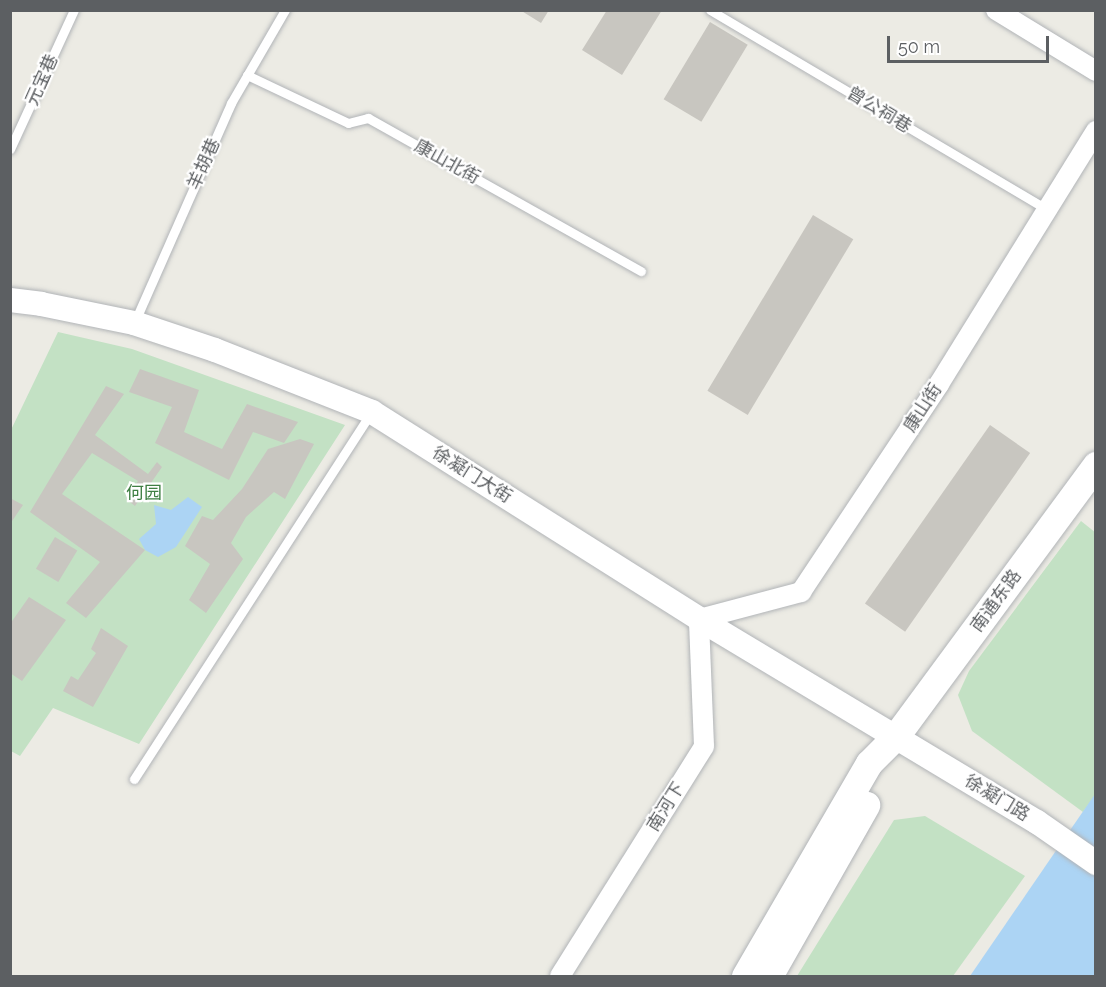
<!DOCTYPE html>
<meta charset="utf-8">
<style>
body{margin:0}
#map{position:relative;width:1106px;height:987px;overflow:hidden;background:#ecebe4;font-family:Raleway,"Noto Sans SC",sans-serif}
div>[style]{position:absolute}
.green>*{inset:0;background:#c3e1c4}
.water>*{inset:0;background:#acd4f4}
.building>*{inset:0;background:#c8c6c0;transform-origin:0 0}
.roads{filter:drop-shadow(0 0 2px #b1b4b7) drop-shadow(0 0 2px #b1b4b7)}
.service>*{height:9px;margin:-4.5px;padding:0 4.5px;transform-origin:4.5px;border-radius:4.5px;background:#fff}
.minor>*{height:20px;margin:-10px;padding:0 10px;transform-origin:10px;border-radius:10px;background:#fff}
.tertiary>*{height:24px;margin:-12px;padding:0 12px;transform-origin:12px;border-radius:12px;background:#fff}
.secondary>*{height:27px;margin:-13.5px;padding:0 13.5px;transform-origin:13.5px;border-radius:13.5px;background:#fff}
span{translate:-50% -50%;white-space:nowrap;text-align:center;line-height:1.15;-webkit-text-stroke:4.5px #fff;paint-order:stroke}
.street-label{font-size:18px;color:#5c5f62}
.park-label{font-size:18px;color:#3f7f43}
.frame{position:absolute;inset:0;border:12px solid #5c5f62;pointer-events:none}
.scale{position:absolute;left:887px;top:36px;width:162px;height:27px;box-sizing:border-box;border:3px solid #5c5f62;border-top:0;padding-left:8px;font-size:18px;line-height:21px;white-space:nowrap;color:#5c5f62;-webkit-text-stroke:4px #fff;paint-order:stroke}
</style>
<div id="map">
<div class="green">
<div style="clip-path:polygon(58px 332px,132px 349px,345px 425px,139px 744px,53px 708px,20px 756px,11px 751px,10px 432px)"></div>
<div style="clip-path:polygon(1081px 521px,1096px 533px,1096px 794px,1083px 812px,972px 731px,958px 695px,969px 671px)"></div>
<div style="clip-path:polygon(925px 816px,1025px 876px,953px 976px,797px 976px,894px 820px)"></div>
</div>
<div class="water">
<div style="clip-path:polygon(188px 497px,202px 507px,176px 547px,158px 557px,145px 550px,139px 539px,156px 524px,154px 505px,171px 510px)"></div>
<div style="clip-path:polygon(1095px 794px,1095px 976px,970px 976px,1053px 855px)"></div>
</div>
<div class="building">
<div style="clip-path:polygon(520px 10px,549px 10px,541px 23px)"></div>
<div style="clip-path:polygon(607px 10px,662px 10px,622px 75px,582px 50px)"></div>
<div style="left:710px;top:22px;width:44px;height:90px;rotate:31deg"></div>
<div style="left:813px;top:215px;width:47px;height:205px;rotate:31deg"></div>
<div style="clip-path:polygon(140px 369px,199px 390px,184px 432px,222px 449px,247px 404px,298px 422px,284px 443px,253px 432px,229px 480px,155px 443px,172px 407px,129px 392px)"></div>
<div style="clip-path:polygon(106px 386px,124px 394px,95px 435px,148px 474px,157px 462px,162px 467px,135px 506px,126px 499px,138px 481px,92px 453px,62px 494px,145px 550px,86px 618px,66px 603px,100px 562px,30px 512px)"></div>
<div style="left:990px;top:425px;width:49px;height:218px;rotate:35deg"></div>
<div style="clip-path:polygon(300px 439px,314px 444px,285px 499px,274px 492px,246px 517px,231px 543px,243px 559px,206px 613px,189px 600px,210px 564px,185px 546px,202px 516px,213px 520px,242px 489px,268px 449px)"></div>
<div style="clip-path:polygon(10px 498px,23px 505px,10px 524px)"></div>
<div style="left:55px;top:537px;width:26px;height:37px;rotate:31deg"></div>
<div style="clip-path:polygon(29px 597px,66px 620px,22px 681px,10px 673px,10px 624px)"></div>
<div style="clip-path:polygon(101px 628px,128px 646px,93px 707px,63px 691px,71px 676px,78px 680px,96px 653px,91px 649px)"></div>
</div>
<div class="roads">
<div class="service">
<div style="left:710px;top:10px;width:391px;rotate:30.6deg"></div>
<div style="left:247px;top:75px;width:112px;rotate:25.4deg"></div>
<div style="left:348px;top:123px;width:21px;rotate:-14deg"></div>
<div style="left:368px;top:118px;width:313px;rotate:29.3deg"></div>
<div style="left:10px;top:149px;width:153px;rotate:-65.3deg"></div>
<div style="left:135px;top:321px;width:238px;rotate:-66.2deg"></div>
<div style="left:231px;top:103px;width:108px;rotate:-59.9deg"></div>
<div style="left:134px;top:779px;width:436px;rotate:-57.1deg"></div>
</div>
<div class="minor">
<div style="left:996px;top:10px;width:117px;rotate:31.4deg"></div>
<div style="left:560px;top:976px;width:271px;rotate:-57.9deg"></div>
<div style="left:704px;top:746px;width:127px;rotate:-92.3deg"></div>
<div style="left:699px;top:619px;width:106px;rotate:-14.8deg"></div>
<div style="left:801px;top:592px;width:250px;rotate:-56.4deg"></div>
<div style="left:939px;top:384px;width:298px;rotate:-58.2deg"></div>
</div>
<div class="tertiary">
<div style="left:10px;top:300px;width:31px;rotate:7deg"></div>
<div style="left:41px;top:304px;width:95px;rotate:11.5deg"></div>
<div style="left:134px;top:323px;width:85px;rotate:18.4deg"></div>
<div style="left:215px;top:350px;width:169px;rotate:21.5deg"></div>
<div style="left:372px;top:412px;width:387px;rotate:32.3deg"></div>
<div style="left:699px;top:619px;width:394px;rotate:31deg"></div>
<div style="left:1037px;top:822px;width:72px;rotate:34.8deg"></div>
</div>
<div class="secondary">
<div style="left:745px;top:976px;width:246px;rotate:-59.8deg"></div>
<div style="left:869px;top:763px;width:38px;rotate:-45deg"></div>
<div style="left:896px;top:736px;width:337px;rotate:-53.6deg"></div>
<div style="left:769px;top:976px;width:197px;rotate:-60.4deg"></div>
</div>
</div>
<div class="street-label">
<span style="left:42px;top:80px;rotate:-66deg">元宝巷</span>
<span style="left:879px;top:110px;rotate:31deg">曾公祠巷</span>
<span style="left:447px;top:162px;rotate:29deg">康山北街</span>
<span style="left:204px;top:164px;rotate:-66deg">羊胡巷</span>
<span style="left:923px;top:408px;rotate:-57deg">康山街</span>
<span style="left:472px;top:475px;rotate:32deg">徐凝门大街</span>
<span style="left:996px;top:601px;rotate:-54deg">南通东路</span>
<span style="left:997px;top:798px;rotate:31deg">徐凝门路</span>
<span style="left:666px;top:807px;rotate:-58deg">南河下</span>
</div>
<div class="park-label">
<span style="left:144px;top:493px">何园</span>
</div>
<div class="frame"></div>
<div class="scale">50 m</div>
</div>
